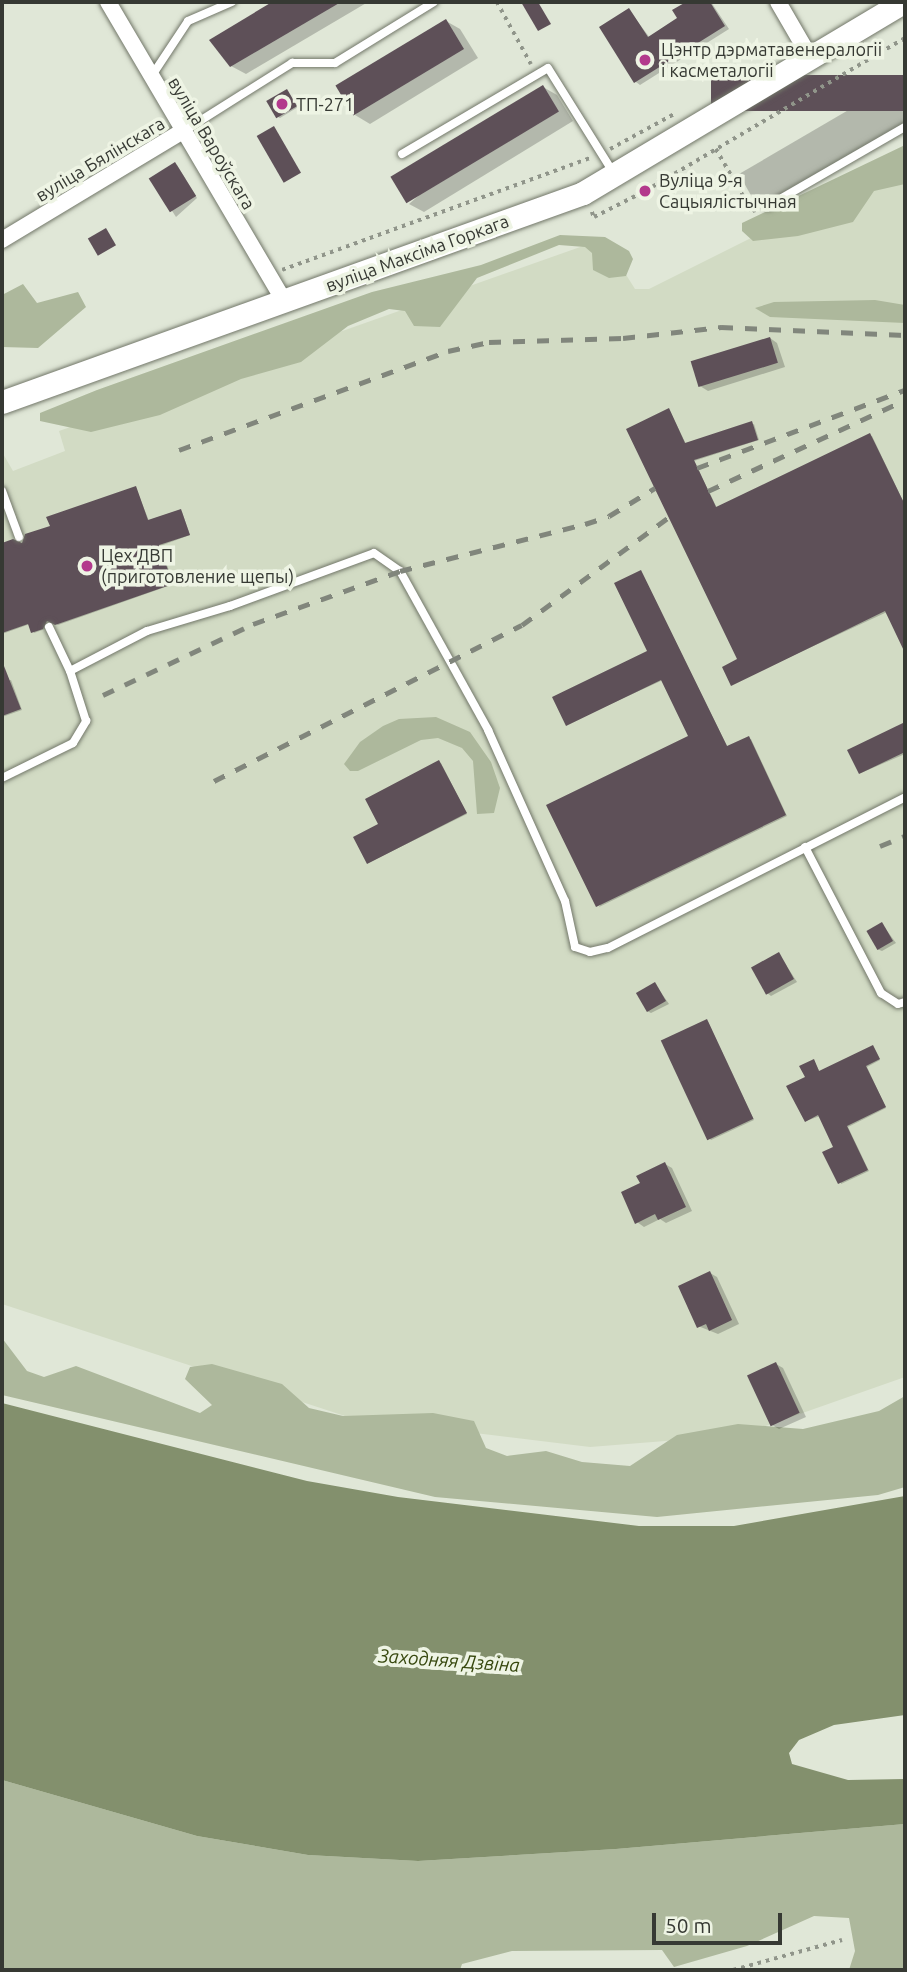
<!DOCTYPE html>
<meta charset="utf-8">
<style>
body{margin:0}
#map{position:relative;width:907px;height:1972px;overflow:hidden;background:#e0e7d7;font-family:Ubuntu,sans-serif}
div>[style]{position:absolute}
.built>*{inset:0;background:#d2dbc4}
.green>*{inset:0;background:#adb89c}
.water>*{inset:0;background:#83906d}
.shadow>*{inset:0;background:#0003}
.building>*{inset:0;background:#5e5058;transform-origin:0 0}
.path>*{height:3.5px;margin-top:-1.75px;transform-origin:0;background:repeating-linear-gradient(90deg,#90958a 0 3.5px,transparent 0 8.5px)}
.roads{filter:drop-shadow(0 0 2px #727769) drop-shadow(0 0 2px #727769)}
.service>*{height:8px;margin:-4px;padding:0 4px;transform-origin:4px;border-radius:4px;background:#fff}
.minor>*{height:16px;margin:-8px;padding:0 8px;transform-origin:8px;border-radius:8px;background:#fff}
.secondary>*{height:23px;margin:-11.5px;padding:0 11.5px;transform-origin:11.5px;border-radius:11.5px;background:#fff}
.rail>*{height:5px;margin-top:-2.5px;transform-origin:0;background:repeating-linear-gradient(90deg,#81867c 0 12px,transparent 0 24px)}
.dots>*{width:19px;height:19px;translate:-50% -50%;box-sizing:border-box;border:4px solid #eef4e4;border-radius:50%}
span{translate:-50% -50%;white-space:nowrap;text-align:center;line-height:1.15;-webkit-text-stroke:7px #eef4e4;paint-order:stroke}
.poi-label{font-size:18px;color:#363933}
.left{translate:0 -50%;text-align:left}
.street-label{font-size:18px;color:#363933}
.water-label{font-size:19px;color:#37480e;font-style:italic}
.frame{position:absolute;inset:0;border:4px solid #363933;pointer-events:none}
.scale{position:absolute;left:652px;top:1913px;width:130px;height:32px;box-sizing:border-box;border:4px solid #363933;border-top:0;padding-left:9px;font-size:21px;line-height:24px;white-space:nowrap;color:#363933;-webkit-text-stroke:5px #eef4e4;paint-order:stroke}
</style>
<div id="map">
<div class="built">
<div style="clip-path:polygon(905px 161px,905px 1377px,740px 1435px,590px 1447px,351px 1418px,2px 1304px,2px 452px,13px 471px,65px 451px,59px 431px,583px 246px,608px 246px,635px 289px,649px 289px)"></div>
</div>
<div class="green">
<div style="clip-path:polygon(905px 145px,905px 184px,874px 191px,853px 222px,798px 236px,753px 241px,742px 231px,742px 223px)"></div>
<div style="clip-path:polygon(560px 235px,605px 237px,629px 251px,633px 259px,626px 276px,609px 278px,593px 270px,592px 253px,585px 247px,559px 245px,477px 278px,440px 327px,414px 326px,405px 311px,389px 309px,348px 326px,301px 362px,241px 379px,160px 415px,91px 432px,40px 421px,40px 413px,97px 390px,372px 292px,481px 265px)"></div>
<div style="clip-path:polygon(23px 284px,37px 303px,78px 292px,86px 307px,38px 348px,2px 347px,2px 295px)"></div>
<div style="clip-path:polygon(875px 300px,905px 305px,905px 323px,770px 317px,755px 308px,774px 302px)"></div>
<div style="clip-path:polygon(436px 717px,470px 732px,491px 762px,500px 788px,494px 813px,477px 814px,473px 761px,462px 748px,438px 738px,421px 740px,358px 771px,350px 771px,344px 764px,360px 742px,383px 726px,399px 719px)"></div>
<div style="clip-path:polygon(2px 1338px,27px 1371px,44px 1377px,76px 1366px,200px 1413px,212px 1405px,185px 1379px,190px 1367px,212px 1364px,282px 1384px,309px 1408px,343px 1416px,433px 1413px,474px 1421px,486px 1448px,507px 1456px,546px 1451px,582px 1462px,630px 1466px,677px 1435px,738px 1424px,803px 1429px,879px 1411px,905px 1396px,905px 1487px,878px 1495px,657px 1517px,435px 1497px,2px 1395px)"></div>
<div style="clip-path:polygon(2px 1780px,197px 1836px,308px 1855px,418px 1861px,616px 1849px,905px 1824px,905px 1970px,849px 1970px,855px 1951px,849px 1918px,814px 1916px,747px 1946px,674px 1967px,662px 1950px,512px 1951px,462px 1964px,460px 1970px,2px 1970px)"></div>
</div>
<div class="water">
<div style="clip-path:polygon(2px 1403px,307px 1481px,398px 1497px,639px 1526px,734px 1526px,905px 1496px,905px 1715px,834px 1725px,799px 1740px,789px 1753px,792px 1764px,848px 1780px,905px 1779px,905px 1824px,616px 1849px,418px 1861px,308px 1855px,197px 1836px,2px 1780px)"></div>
</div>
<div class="shadow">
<div style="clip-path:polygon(281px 2px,368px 2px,246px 74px,231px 66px,211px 40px)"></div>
<div style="clip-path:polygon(689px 2px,711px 2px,729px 29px,640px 85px,636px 82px,629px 10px,650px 38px,680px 19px,675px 11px)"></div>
<div style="clip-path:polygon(446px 21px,460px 29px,478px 58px,370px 124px,355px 115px)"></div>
<div style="clip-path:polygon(905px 77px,905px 127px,768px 207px,753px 199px,739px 174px)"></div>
<div style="clip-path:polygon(543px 87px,557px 95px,573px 121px,424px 212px,409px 204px)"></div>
<div style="clip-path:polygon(288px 92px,298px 107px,280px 118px,278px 117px)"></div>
<div style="clip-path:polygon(177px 165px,197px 198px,176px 217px,151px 178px)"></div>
<div style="clip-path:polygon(770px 338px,777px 343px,785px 367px,708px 391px,700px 386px)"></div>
<div style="clip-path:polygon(670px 411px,686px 444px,754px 424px,759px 440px,694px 461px,717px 508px,872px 436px,905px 505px,905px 649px,887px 612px,732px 684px,740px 660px)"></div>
<div style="clip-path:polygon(136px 488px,149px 521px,182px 512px,190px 535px,160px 546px,174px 584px,58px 625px,49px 620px,45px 629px,34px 633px,30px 624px,2px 634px,2px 544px,12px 541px,21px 546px)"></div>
<div style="clip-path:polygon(641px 572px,728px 748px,751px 739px,787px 816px,599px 907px,691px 737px,663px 680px,567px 724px,649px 652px)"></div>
<div style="clip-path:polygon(11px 680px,22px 710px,2px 717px,2px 682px)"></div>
<div style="clip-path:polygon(905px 724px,905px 754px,861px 773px,850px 751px)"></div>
<div style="clip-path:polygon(441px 763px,467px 814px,368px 863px,380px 825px)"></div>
<div style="clip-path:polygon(882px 924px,896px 943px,882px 951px,877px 949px)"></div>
<div style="clip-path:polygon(779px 954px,797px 982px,771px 996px,767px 993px)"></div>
<div style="clip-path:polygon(655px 984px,669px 1004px,651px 1013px,647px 1011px)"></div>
<div style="clip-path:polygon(708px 1022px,754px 1120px,711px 1140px,710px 1139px)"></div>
<div style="clip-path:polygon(873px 1047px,880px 1060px,867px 1067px,886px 1108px,848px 1127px,869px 1171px,841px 1184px,836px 1148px,820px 1116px,806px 1121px,807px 1078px,814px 1061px,820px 1072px)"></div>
<div style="clip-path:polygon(665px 1164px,672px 1168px,692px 1211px,666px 1223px,660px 1219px,644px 1227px,637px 1222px,642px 1184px)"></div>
<div style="clip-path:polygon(710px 1273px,717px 1277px,739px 1324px,718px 1334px,698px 1326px)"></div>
<div style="clip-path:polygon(776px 1364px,783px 1368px,806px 1417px,779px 1429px,772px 1425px)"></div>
</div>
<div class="building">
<div style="clip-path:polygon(272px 2px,341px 2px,230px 67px,209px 40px)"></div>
<div style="clip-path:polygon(521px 2px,538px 2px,551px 24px,538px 31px)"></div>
<div style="clip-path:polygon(686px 2px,710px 2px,725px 26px,634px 83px,599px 27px,629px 8px,648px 37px,677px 18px,672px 10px)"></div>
<div style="left:446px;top:19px;width:35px;height:129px;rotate:59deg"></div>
<div style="left:905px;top:75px;width:36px;height:194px;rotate:90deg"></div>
<div style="left:543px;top:85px;width:31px;height:178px;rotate:59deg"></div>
<div style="left:287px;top:89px;width:20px;height:24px;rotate:60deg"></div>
<div style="left:274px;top:126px;width:54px;height:20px;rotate:60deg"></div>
<div style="left:175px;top:162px;width:40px;height:31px;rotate:58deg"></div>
<div style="left:106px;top:228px;width:20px;height:21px;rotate:60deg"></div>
<div style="left:770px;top:337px;width:27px;height:83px;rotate:73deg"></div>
<div style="clip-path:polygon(669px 408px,685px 443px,752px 421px,758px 440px,694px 460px,716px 507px,870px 433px,905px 505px,905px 653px,885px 611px,731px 686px,722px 667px,737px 659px,626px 429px)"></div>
<div style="clip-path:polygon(136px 486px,148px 520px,181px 509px,190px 535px,159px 545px,173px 584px,55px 625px,47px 621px,43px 629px,31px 633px,28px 624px,2px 633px,2px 543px,13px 539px,22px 543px,25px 534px,50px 526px,46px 517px)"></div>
<div style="clip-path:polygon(641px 570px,727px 746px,749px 736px,786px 815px,596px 907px,546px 805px,688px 736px,661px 680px,566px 726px,552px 697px,647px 651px,614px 583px)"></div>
<div style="clip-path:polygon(2px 661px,21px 709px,2px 716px)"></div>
<div style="clip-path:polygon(905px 722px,905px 752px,859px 774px,847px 750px)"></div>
<div style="clip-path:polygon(439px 760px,467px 813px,367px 864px,353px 837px,378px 824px,365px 799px)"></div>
<div style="left:882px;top:922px;width:22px;height:18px;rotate:60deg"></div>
<div style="left:779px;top:952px;width:31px;height:32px;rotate:61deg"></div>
<div style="left:655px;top:982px;width:22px;height:22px;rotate:60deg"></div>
<div style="left:707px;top:1019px;width:110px;height:51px;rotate:65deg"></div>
<div style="clip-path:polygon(873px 1045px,880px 1059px,866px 1066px,886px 1107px,847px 1126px,868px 1170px,838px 1184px,822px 1152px,833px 1147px,818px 1115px,805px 1122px,786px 1086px,805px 1077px,799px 1066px,814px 1059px,819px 1071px)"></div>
<div style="clip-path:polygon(665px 1162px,686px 1207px,658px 1220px,655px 1214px,635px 1224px,621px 1192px,640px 1183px,636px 1176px)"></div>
<div style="clip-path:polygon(710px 1271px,732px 1320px,709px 1331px,706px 1324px,697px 1328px,678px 1286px)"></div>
<div style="left:776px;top:1362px;width:56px;height:32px;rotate:65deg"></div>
</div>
<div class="path">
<div style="left:497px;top:2px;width:71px;rotate:61.3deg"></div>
<div style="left:610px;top:149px;width:73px;rotate:-28.7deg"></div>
<div style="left:716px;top:149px;width:72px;rotate:59.9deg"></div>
<div style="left:752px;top:211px;width:7px;rotate:-16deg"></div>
<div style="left:592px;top:212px;width:5px;rotate:68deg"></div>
<div style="left:594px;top:217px;width:57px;rotate:-27deg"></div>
<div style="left:645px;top:191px;width:302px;rotate:-30.5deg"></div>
<div style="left:282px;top:270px;width:328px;rotate:-20deg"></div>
<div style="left:733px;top:1970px;width:113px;rotate:-15.4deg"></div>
</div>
<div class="roads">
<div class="service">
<div style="left:151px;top:77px;width:67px;rotate:-56.5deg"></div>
<div style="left:188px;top:21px;width:48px;rotate:-23.4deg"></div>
<div style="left:184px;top:131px;width:128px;rotate:-32.2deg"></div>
<div style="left:292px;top:63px;width:43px"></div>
<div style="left:335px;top:63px;width:116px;rotate:-31.6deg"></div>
<div style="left:402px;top:154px;width:169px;rotate:-30.5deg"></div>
<div style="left:548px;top:68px;width:123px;rotate:58deg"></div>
<div style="left:768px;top:206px;width:158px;rotate:-30deg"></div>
<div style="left:2px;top:491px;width:49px;rotate:69.7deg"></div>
<div style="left:49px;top:627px;width:49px;rotate:64.5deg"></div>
<div style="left:70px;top:671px;width:87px;rotate:-27.5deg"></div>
<div style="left:147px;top:631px;width:87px;rotate:-16.8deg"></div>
<div style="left:230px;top:606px;width:153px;rotate:-20.2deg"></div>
<div style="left:374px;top:553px;width:32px;rotate:35deg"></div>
<div style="left:400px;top:571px;width:182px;rotate:61deg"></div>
<div style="left:488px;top:730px;width:188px;rotate:65.8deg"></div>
<div style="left:565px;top:901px;width:47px;rotate:77.7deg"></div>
<div style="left:575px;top:947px;width:16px;rotate:18deg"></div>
<div style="left:590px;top:952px;width:18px;rotate:-13deg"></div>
<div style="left:608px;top:948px;width:333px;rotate:-26.9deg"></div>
<div style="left:2px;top:778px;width:79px;rotate:-26.2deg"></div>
<div style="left:73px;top:743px;width:26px;rotate:-59deg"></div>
<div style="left:86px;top:721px;width:52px;rotate:-107.7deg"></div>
<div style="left:805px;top:847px;width:165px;rotate:62.5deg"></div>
<div style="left:881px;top:993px;width:20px;rotate:33deg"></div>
<div style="left:898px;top:1004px;width:7px;rotate:-16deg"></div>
</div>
<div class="minor">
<div style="left:108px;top:2px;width:348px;rotate:59.5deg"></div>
<div style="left:778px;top:2px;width:66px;rotate:59.9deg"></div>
<div style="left:2px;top:240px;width:209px;rotate:-31.1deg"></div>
</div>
<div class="secondary">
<div style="left:2px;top:402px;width:617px;rotate:-19.78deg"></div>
<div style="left:583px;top:193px;width:374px;rotate:-30.8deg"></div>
</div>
</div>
<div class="rail">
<div style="left:179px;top:450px;width:287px;rotate:-20.2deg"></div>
<div style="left:448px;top:351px;width:42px;rotate:-12.4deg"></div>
<div style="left:489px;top:342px;width:134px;rotate:-1.7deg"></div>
<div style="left:623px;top:338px;width:99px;rotate:-6.4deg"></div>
<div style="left:721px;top:327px;width:184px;rotate:2.5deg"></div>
<div style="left:697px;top:468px;width:222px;rotate:-20.6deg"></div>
<div style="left:708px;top:491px;width:217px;rotate:-24.8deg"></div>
<div style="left:103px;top:695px;width:166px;rotate:-25.3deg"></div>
<div style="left:253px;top:624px;width:156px;rotate:-19.8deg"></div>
<div style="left:400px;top:571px;width:191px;rotate:-14.3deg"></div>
<div style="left:585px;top:524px;width:25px;rotate:-18deg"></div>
<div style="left:609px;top:516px;width:54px;rotate:-31.3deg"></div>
<div style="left:214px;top:781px;width:345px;rotate:-26.9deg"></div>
<div style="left:522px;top:625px;width:182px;rotate:-36.3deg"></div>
<div style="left:880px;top:846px;width:27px;rotate:-22deg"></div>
</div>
<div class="dots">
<div style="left:645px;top:60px;background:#b3398c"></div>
<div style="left:282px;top:104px;background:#b3398c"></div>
<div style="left:645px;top:191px;background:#b3398c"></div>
<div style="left:87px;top:566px;background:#b3398c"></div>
</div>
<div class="poi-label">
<span class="left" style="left:661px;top:60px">Цэнтр дэрматавенералогіі<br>і касметалогіі</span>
<span class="left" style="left:296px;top:104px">ТП-271</span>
<span class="left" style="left:659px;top:191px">Вуліца 9-я<br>Сацыялістычная</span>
<span class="left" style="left:101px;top:566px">Цех ДВП<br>(приготовление щепы)</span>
</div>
<div class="street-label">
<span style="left:212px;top:143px;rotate:59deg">вуліца Вароўскага</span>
<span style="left:100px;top:159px;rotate:-31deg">вуліца Бялінскага</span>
<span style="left:417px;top:253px;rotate:-20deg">вуліца Максіма Горкага</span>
</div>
<div class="water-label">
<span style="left:449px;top:1661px;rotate:4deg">Заходняя Дзвіна</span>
</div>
<div class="frame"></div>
<div class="scale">50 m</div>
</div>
